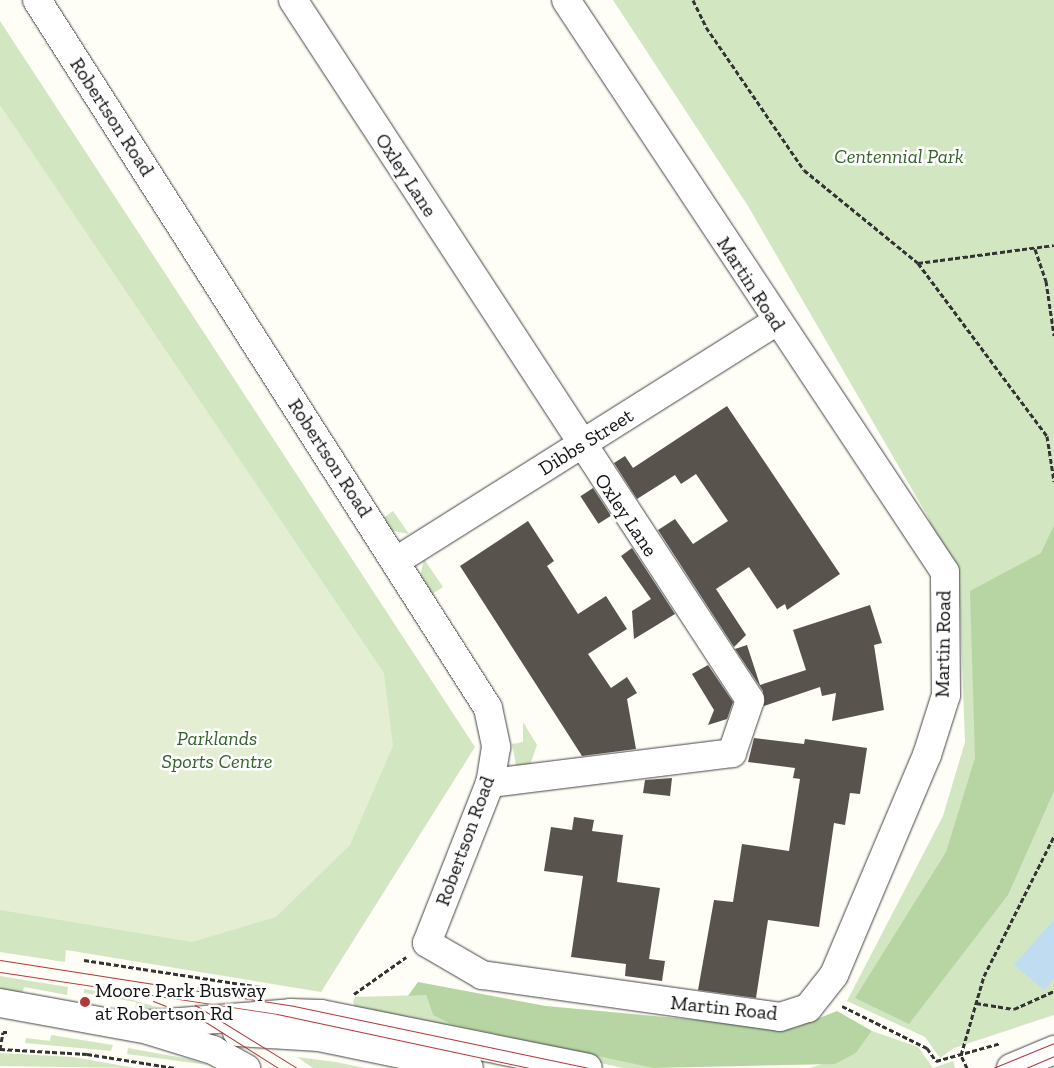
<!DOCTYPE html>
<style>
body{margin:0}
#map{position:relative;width:1054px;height:1068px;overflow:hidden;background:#fefdf6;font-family:"Zilla Slab",serif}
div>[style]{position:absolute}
.green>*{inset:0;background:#d3e6c2}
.forest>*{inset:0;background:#b7d5a3}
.pitch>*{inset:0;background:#e3eed3}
.water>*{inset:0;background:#c0dcf0}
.building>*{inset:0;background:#59534e;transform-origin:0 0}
.path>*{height:3px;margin-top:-1.5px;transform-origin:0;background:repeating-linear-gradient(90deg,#333 0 5px,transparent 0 7.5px)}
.roads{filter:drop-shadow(0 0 1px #444) drop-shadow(0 0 1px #444)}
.minor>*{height:28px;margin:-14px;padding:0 14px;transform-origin:14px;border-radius:14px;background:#fff}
.tram>*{height:1px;margin:-0.5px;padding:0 0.5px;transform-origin:0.5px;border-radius:0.5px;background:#b23838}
.dots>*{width:14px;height:14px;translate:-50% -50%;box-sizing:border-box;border:2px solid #fff;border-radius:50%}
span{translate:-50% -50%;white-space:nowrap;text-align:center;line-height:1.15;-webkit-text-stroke:5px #fff;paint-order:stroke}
.street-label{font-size:20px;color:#111}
.park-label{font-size:20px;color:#316228;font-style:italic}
.poi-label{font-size:20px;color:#111}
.left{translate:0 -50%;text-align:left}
</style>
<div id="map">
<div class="green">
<div style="clip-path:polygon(613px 0,1054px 0,1054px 1015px,954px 1048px,940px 1058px,925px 1037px,847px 1001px,943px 816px,965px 742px,960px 609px,928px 517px,748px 206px)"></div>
<div style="clip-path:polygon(0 21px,475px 747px,321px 992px,66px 950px,65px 962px,0 952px)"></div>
<div style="clip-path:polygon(393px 511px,409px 534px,389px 530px,382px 519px)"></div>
<div style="clip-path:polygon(424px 559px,443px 587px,431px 595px,420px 577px)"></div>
<div style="clip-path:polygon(523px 722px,537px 745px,527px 774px,516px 765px,512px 744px,523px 742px)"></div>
<div style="clip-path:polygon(0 976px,68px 987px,67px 995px,24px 987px,22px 995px,0 990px)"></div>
<div style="clip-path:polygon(84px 989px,112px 994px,167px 1010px,135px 1013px,136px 1002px,84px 993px)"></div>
<div style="clip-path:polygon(426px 995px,433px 1015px,653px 1068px,623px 1068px,356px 1009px,353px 1002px,355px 997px)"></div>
<div style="clip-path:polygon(872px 1031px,918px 1047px,933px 1068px,953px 1061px,955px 1068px,765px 1068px,810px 1068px,856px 1053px)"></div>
<div style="clip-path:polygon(51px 1035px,113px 1045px,111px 1051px,25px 1043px,26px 1038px,50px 1041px)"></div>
<div style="clip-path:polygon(128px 1048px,189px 1059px,208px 1065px,127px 1054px)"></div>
<div style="clip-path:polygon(0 1053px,73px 1057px,135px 1068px,0 1066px)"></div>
<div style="clip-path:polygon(297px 1057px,336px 1062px,365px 1068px,313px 1068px)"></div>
</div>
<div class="forest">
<div style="clip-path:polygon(1054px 525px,1054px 791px,1008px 895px,909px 1024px,855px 998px,946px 852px,975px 758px,970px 591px,1041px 553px)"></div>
<div style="clip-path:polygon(418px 982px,546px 1006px,773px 1027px,794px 1028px,837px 1011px,872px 1031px,856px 1053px,835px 1064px,653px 1068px,451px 1024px,433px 1015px,426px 995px,408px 996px)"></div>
</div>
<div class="pitch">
<div style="clip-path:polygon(0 105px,384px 673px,393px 746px,350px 845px,276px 917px,192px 942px,0 910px)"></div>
</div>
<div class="water">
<div style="clip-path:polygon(1054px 919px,1054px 978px,1044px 990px,1014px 965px)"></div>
</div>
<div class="building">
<div style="clip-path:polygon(727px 406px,840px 574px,787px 610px,785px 604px,777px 609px,749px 567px,716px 589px,746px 635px,734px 647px,658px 530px,675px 519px,693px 544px,728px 521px,696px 474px,681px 484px,675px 475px,637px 499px,614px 463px,625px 456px,633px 468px)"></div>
<div style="left:593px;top:488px;width:33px;height:15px;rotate:57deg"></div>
<div style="clip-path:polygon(528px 521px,554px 561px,547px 566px,578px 614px,606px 596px,627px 629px,588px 654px,611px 688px,627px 677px,637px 693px,627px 699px,636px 749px,582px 756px,460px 566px)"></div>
<div style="clip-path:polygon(632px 548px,675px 614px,634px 639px,632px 611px,651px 599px,621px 556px)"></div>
<div style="clip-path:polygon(870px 605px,882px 643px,874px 645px,884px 710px,832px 721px,836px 693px,822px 696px,820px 687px,764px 706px,763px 691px,735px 649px,747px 645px,760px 685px,806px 670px,793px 630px)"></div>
<div style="clip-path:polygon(708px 665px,733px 702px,727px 719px,708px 725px,714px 710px,692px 674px)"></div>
<div style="clip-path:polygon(754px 738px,804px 744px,805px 739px,867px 748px,860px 794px,850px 793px,845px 825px,834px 823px,819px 927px,768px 920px,756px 998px,698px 990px,714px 900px,733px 902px,742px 844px,789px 851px,800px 779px,793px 778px,795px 768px,748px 762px)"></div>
<div style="clip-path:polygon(672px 778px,670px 796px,643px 793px,645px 780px)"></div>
<div style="clip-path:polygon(574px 817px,594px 820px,592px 831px,623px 835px,617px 882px,660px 888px,649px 959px,665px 961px,662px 981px,625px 976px,626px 964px,571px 957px,583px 876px,544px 871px,551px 827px,572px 830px)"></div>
</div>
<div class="path">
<div style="left:693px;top:0;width:30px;rotate:64deg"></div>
<div style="left:706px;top:27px;width:173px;rotate:55.6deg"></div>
<div style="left:804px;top:170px;width:147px;rotate:39.2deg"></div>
<div style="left:918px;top:263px;width:137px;rotate:-7.5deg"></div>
<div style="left:1035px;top:249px;width:34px;rotate:71deg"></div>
<div style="left:1046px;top:281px;width:55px;rotate:81.6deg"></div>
<div style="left:918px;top:263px;width:216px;rotate:53.3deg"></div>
<div style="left:1047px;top:436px;width:46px;rotate:81.2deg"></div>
<div style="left:84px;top:960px;width:184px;rotate:8.7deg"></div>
<div style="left:354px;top:994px;width:64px;rotate:-35.4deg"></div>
<div style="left:976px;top:1003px;width:38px;rotate:9deg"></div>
<div style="left:1014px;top:1009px;width:44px;rotate:-24.2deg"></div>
<div style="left:842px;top:1006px;width:95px;rotate:26.3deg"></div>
<div style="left:927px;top:1048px;width:16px;rotate:55deg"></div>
<div style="left:936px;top:1061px;width:67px;rotate:-15.5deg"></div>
<div style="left:0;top:1049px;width:87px;rotate:3.3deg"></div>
<div style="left:87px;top:1054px;width:89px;rotate:9deg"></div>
<div style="left:0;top:1049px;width:17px;rotate:-80deg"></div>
<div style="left:3px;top:1032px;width:4px"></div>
<div style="left:967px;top:1068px;width:14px;rotate:-115deg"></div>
<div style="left:961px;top:1055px;width:82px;rotate:-73.8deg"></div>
<div style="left:984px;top:976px;width:157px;rotate:-63.4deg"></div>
</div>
<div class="roads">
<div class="minor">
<div style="left:37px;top:0;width:839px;rotate:57.5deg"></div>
<div style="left:488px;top:708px;width:40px;rotate:78deg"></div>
<div style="left:496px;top:747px;width:36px;rotate:99deg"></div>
<div style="left:490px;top:783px;width:172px;rotate:111.5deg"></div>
<div style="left:427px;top:943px;width:64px;rotate:30.2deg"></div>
<div style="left:482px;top:975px;width:301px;rotate:8deg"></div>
<div style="left:780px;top:1017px;width:29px;rotate:-18deg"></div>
<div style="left:808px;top:1008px;width:42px;rotate:-51.8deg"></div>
<div style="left:834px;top:975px;width:239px;rotate:-67.1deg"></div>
<div style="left:927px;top:755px;width:63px;rotate:-72.4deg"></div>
<div style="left:946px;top:695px;width:123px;rotate:-90.5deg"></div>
<div style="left:945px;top:572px;width:686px;rotate:-123.53deg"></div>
<div style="left:293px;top:0;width:836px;rotate:56.86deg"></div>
<div style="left:750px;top:700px;width:56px;rotate:108.8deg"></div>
<div style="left:732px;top:753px;width:244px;rotate:172.9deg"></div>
<div style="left:396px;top:561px;width:449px;rotate:-32.2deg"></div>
<div style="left:0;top:1003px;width:150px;rotate:10.3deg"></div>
<div style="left:148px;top:1030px;width:68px;rotate:17.1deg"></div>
<div style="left:213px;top:1050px;width:38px;rotate:29deg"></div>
<div style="left:130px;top:1026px;width:161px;rotate:-4.6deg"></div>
<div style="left:290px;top:1013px;width:31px;rotate:2deg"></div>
<div style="left:321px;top:1014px;width:272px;rotate:11.4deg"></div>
<div style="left:237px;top:1032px;width:82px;rotate:3.5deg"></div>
<div style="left:319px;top:1037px;width:153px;rotate:11.7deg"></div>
<div style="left:1011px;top:1068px;width:47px;rotate:-22.7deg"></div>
</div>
</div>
<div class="tram">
<div style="left:0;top:960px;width:298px;rotate:8.9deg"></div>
<div style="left:294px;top:1006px;width:300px;rotate:11.9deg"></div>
<div style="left:0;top:972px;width:280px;rotate:8.6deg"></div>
<div style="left:277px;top:1014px;width:258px;rotate:12.1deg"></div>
<div style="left:153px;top:1001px;width:55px;rotate:21.4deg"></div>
<div style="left:204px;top:1021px;width:88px;rotate:32.4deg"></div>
<div style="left:195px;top:1005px;width:120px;rotate:31.7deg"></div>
<div style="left:993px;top:1068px;width:66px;rotate:-22.3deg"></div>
<div style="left:1026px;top:1068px;width:30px;rotate:-23deg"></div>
</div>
<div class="dots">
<div style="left:85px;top:1002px;background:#b23838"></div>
</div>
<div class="street-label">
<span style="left:112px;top:117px;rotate:57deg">Robertson Road</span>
<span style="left:406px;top:175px;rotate:57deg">Oxley Lane</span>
<span style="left:751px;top:284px;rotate:57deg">Martin Road</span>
<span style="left:586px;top:442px;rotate:-32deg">Dibbs Street</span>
<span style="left:330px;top:458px;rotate:57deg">Robertson Road</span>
<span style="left:626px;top:515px;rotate:56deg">Oxley Lane</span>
<span style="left:943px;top:644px;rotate:-89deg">Martin Road</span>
<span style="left:465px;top:841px;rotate:-70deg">Robertson Road</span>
<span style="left:724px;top:1008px;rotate:6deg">Martin Road</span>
</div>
<div class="park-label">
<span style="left:899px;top:156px">Centennial Park</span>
<span style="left:217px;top:750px">Parklands<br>Sports Centre</span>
</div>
<div class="poi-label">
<span class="left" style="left:95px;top:1002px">Moore Park Busway<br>at Robertson Rd</span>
</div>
</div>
